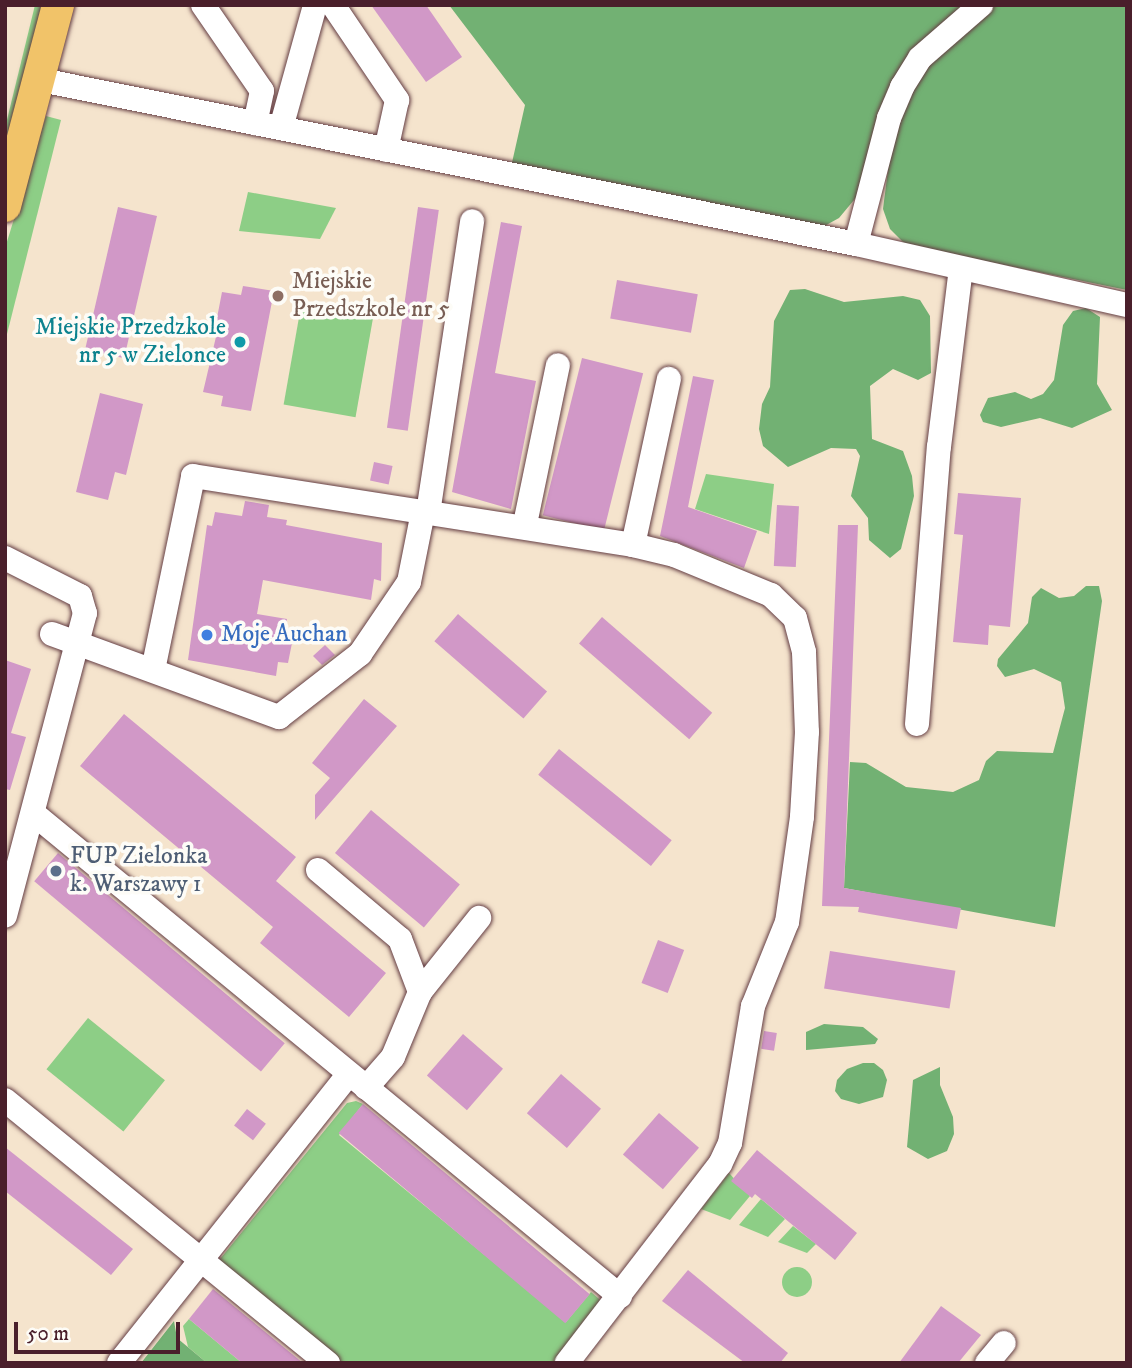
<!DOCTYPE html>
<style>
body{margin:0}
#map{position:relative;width:1132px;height:1368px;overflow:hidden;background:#f5e4cd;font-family:"IM FELL DW Pica",serif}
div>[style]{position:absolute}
.green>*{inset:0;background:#8dce86;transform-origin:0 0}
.round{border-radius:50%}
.forest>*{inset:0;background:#72b173}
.building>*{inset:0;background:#d198c7;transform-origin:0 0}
.roads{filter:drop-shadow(0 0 2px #643d43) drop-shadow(0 0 2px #643d43)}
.minor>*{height:24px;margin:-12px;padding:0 12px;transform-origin:12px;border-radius:12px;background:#fff}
.major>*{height:32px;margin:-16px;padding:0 16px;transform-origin:16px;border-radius:16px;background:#f1c369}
.dots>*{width:19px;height:19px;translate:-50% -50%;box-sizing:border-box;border:4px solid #fdfcf7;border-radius:50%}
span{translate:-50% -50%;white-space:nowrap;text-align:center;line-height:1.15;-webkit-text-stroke:7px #fdfcf7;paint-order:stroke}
.education-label{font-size:24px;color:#785e54}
.left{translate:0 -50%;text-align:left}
.culture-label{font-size:24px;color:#0d838f}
.right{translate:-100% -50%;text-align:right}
.shop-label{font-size:24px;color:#366cbe}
.service-label{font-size:24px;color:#4e5e75}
.frame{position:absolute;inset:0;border:7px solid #4a1f2b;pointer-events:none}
.scale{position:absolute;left:14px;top:1322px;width:166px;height:32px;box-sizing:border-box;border:4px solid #4a1f2b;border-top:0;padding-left:9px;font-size:21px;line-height:24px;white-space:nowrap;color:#4a1f2b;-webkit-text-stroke:5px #fdfcf7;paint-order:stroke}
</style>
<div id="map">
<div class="green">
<div style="clip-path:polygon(35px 5px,44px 5px,5px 159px,5px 128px)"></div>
<div style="clip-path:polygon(46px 116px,61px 120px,5px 342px,5px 248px)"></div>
<div style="clip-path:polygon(248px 192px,336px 208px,320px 239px,239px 231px)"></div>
<div style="left:301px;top:306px;width:73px;height:100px;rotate:10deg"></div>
<div style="clip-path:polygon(706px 474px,774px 484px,769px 534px,695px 509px)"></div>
<div style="left:88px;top:1018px;width:99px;height:66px;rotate:39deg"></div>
<div style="clip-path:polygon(356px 1101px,363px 1104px,339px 1135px,566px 1322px,591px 1292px,605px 1304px,558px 1363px,337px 1363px,216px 1264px,347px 1103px)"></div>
<div style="clip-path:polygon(729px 1173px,750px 1196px,730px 1220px,701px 1209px)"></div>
<div style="clip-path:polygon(761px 1199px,785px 1219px,768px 1237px,739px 1225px)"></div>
<div style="clip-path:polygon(793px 1226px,816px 1244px,807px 1253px,778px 1242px)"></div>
<div class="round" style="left:782px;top:1267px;width:30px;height:30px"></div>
<div style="clip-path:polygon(189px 1319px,242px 1363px,207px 1363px,188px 1347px,183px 1326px)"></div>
</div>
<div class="forest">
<div style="clip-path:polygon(449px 5px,964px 5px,955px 12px,859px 194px,839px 218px,819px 229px,511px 167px,525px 105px)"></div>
<div style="clip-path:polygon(994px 5px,1127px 5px,1127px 290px,906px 245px,890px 229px,883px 209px,890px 154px,908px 97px,931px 59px)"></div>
<div style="clip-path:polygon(805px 289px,844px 302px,903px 296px,920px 300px,930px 316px,931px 373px,918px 380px,893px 369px,870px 386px,872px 439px,903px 451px,912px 476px,914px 496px,901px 549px,890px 558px,869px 540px,868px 518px,851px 496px,860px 456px,856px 449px,831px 448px,788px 467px,763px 446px,759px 429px,762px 404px,770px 387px,774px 321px,790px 290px)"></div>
<div style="clip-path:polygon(1086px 308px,1100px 317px,1097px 384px,1112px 410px,1072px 428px,1040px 418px,1001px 427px,983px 422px,980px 415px,988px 398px,1015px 392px,1031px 399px,1043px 394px,1054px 380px,1063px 325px,1073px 311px)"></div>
<div style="clip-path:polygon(1086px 586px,1099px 586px,1102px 601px,1055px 927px,844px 888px,850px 762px,866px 763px,906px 787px,953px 792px,979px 780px,986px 761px,997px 751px,1053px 753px,1065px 708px,1061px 682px,1034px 669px,1005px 677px,997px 666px,998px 659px,1028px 623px,1032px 597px,1041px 588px,1059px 598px,1074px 596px)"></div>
<div style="clip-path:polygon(824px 1024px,863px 1027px,878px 1039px,875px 1044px,806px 1050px,806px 1032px)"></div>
<div style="clip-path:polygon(863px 1063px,874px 1063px,883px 1070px,887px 1080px,883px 1097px,859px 1104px,841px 1099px,835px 1091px,837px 1080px,847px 1069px)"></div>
<div style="clip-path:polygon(940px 1067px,940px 1085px,953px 1117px,954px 1134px,947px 1151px,928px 1159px,907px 1147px,913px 1080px)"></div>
<div style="clip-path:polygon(174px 1321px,177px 1338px,207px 1363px,141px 1363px)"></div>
</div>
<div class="building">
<div style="clip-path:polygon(371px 5px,426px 5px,462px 57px,426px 82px)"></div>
<div style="left:118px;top:207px;width:40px;height:146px;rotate:13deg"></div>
<div style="left:418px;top:207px;width:21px;height:223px;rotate:8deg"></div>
<div style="clip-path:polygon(501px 222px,522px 226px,495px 373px,536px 381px,511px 509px,452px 492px)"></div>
<div style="left:617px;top:280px;width:82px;height:39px;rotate:10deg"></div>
<div style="clip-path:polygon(243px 286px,274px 291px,251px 411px,221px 406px,223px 396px,203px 392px,219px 324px,216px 323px,222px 292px,241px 295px)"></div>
<div style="left:582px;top:358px;width:63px;height:162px;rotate:14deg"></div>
<div style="clip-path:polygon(693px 376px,714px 380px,688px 507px,757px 531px,744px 568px,660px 536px)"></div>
<div style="clip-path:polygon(100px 393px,143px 404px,126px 475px,115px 472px,108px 500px,76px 492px)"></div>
<div style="left:374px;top:462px;width:19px;height:19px;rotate:12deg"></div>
<div style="clip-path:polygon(958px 493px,1021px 498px,1010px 627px,989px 625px,988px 645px,953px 642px,963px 535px,954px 534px)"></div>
<div style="clip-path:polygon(245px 501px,269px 505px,267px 517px,287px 520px,286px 525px,382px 543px,381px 581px,374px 579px,371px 600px,263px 580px,257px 614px,287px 619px,285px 631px,294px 633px,288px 663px,278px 662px,276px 676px,188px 660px,207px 525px,212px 526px,215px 512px,242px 516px)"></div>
<div style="left:777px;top:505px;width:22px;height:61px;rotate:3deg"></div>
<div style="clip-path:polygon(838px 525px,858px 525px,844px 888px,961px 908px,957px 929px,858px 912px,859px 907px,822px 906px)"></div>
<div style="left:458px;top:614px;width:118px;height:36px;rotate:41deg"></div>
<div style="left:602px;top:617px;width:146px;height:35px;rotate:41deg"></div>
<div style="clip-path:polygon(325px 645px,335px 655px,322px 665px,313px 656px)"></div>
<div style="clip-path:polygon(5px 660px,31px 669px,11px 733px,26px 737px,10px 790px,5px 789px)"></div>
<div style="clip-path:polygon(364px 699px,397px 726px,315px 820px,315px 795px,330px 778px,312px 763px)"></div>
<div style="clip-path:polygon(124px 714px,296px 857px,276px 881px,386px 973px,349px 1017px,260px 943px,273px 927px,80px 766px)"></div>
<div style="left:559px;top:749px;width:145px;height:33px;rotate:39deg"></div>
<div style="left:371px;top:810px;width:116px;height:56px;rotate:40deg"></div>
<div style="left:58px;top:853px;width:296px;height:37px;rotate:40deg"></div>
<div style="left:658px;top:940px;width:28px;height:46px;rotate:21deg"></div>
<div style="left:830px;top:951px;width:127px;height:38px;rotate:9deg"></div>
<div style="left:764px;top:1031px;width:13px;height:18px;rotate:9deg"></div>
<div style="left:463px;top:1034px;width:53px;height:55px;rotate:41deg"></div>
<div style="left:561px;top:1074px;width:53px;height:52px;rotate:41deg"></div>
<div style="left:363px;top:1104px;width:296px;height:38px;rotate:40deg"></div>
<div style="left:247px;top:1109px;width:24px;height:21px;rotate:38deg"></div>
<div style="left:659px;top:1113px;width:53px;height:55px;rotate:41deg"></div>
<div style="clip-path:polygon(5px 1147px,133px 1249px,111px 1275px,5px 1191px)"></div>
<div style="clip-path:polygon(757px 1150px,857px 1233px,835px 1260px,755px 1194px,752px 1198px,731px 1181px)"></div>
<div style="clip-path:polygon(688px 1270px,788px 1353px,780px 1363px,745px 1363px,662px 1301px)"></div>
<div style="clip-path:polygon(213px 1289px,303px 1363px,242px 1363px,189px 1319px)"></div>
<div style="clip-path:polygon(941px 1306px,981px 1335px,958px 1363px,899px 1363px)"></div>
</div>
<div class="roads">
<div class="minor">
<div style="left:203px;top:5px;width:104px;rotate:55.5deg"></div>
<div style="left:262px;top:91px;width:33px;rotate:102deg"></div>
<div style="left:333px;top:5px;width:115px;rotate:56deg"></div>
<div style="left:397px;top:100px;width:51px;rotate:102.4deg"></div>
<div style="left:41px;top:80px;width:831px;rotate:11.38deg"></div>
<div style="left:856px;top:244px;width:278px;rotate:12.7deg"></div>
<div style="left:281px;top:128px;width:128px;rotate:-74.5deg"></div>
<div style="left:856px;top:244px;width:130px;rotate:-75.3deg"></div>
<div style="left:889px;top:118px;width:34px;rotate:-67deg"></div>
<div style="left:902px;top:87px;width:34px;rotate:-58deg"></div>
<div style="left:920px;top:58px;width:81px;rotate:-41deg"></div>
<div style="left:428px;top:513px;width:295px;rotate:-81.4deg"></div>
<div style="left:525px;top:524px;width:162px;rotate:-78.3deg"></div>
<div style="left:633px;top:545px;width:170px;rotate:-77.8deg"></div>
<div style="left:5px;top:558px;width:84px;rotate:26.9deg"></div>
<div style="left:80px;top:596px;width:18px;rotate:74deg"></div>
<div style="left:85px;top:613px;width:313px;rotate:104.8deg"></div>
<div style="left:52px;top:634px;width:242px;rotate:20.1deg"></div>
<div style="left:279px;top:717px;width:103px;rotate:-37.9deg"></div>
<div style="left:360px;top:654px;width:87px;rotate:-55.8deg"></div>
<div style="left:409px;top:582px;width:71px;rotate:-78.7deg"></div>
<div style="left:153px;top:670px;width:198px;rotate:-78.3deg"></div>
<div style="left:193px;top:476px;width:445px;rotate:8.9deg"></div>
<div style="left:633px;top:545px;width:42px;rotate:13.7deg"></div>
<div style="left:674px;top:555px;width:105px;rotate:22.4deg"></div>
<div style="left:771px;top:595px;width:33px;rotate:44deg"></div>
<div style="left:795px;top:618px;width:35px;rotate:75deg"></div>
<div style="left:804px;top:652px;width:80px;rotate:87.9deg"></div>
<div style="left:807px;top:732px;width:85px;rotate:93.4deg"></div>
<div style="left:802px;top:817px;width:106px;rotate:98.1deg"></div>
<div style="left:787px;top:922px;width:91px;rotate:112deg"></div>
<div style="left:753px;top:1006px;width:139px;rotate:99.5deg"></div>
<div style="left:730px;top:1143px;width:23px;rotate:115deg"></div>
<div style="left:720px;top:1164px;width:251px;rotate:127.6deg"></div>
<div style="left:917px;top:724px;width:278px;rotate:-85.5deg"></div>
<div style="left:939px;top:447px;width:180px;rotate:-83deg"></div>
<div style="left:34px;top:814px;width:759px;rotate:39.44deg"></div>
<div style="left:318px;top:870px;width:107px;rotate:40.1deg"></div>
<div style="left:400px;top:939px;width:57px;rotate:69.3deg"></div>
<div style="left:420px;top:992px;width:70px;rotate:112.6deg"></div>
<div style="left:393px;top:1057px;width:41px;rotate:131.1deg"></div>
<div style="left:420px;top:992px;width:95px;rotate:-51.4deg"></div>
<div style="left:5px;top:1100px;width:417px;rotate:39.2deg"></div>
<div style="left:119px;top:1363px;width:369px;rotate:-51.5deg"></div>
<div style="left:987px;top:1363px;width:26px;rotate:-50deg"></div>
</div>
<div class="major">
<div style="left:5px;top:206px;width:208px;rotate:-75.2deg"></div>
</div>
</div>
<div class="dots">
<div style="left:278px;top:296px;background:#8d6e63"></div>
<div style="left:240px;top:342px;background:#0f9aa8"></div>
<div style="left:207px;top:635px;background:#3f7fe0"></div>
<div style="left:56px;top:871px;background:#5c6f8a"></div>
</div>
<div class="education-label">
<span class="left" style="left:292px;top:296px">Miejskie<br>Przedszkole nr 5</span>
</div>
<div class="culture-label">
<span class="right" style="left:226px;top:342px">Miejskie Przedzkole<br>nr 5 w Zielonce</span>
</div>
<div class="shop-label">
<span class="left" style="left:221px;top:635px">Moje Auchan</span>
</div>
<div class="service-label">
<span class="left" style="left:70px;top:871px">FUP Zielonka<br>k. Warszawy 1</span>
</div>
<div class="frame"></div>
<div class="scale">50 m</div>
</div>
